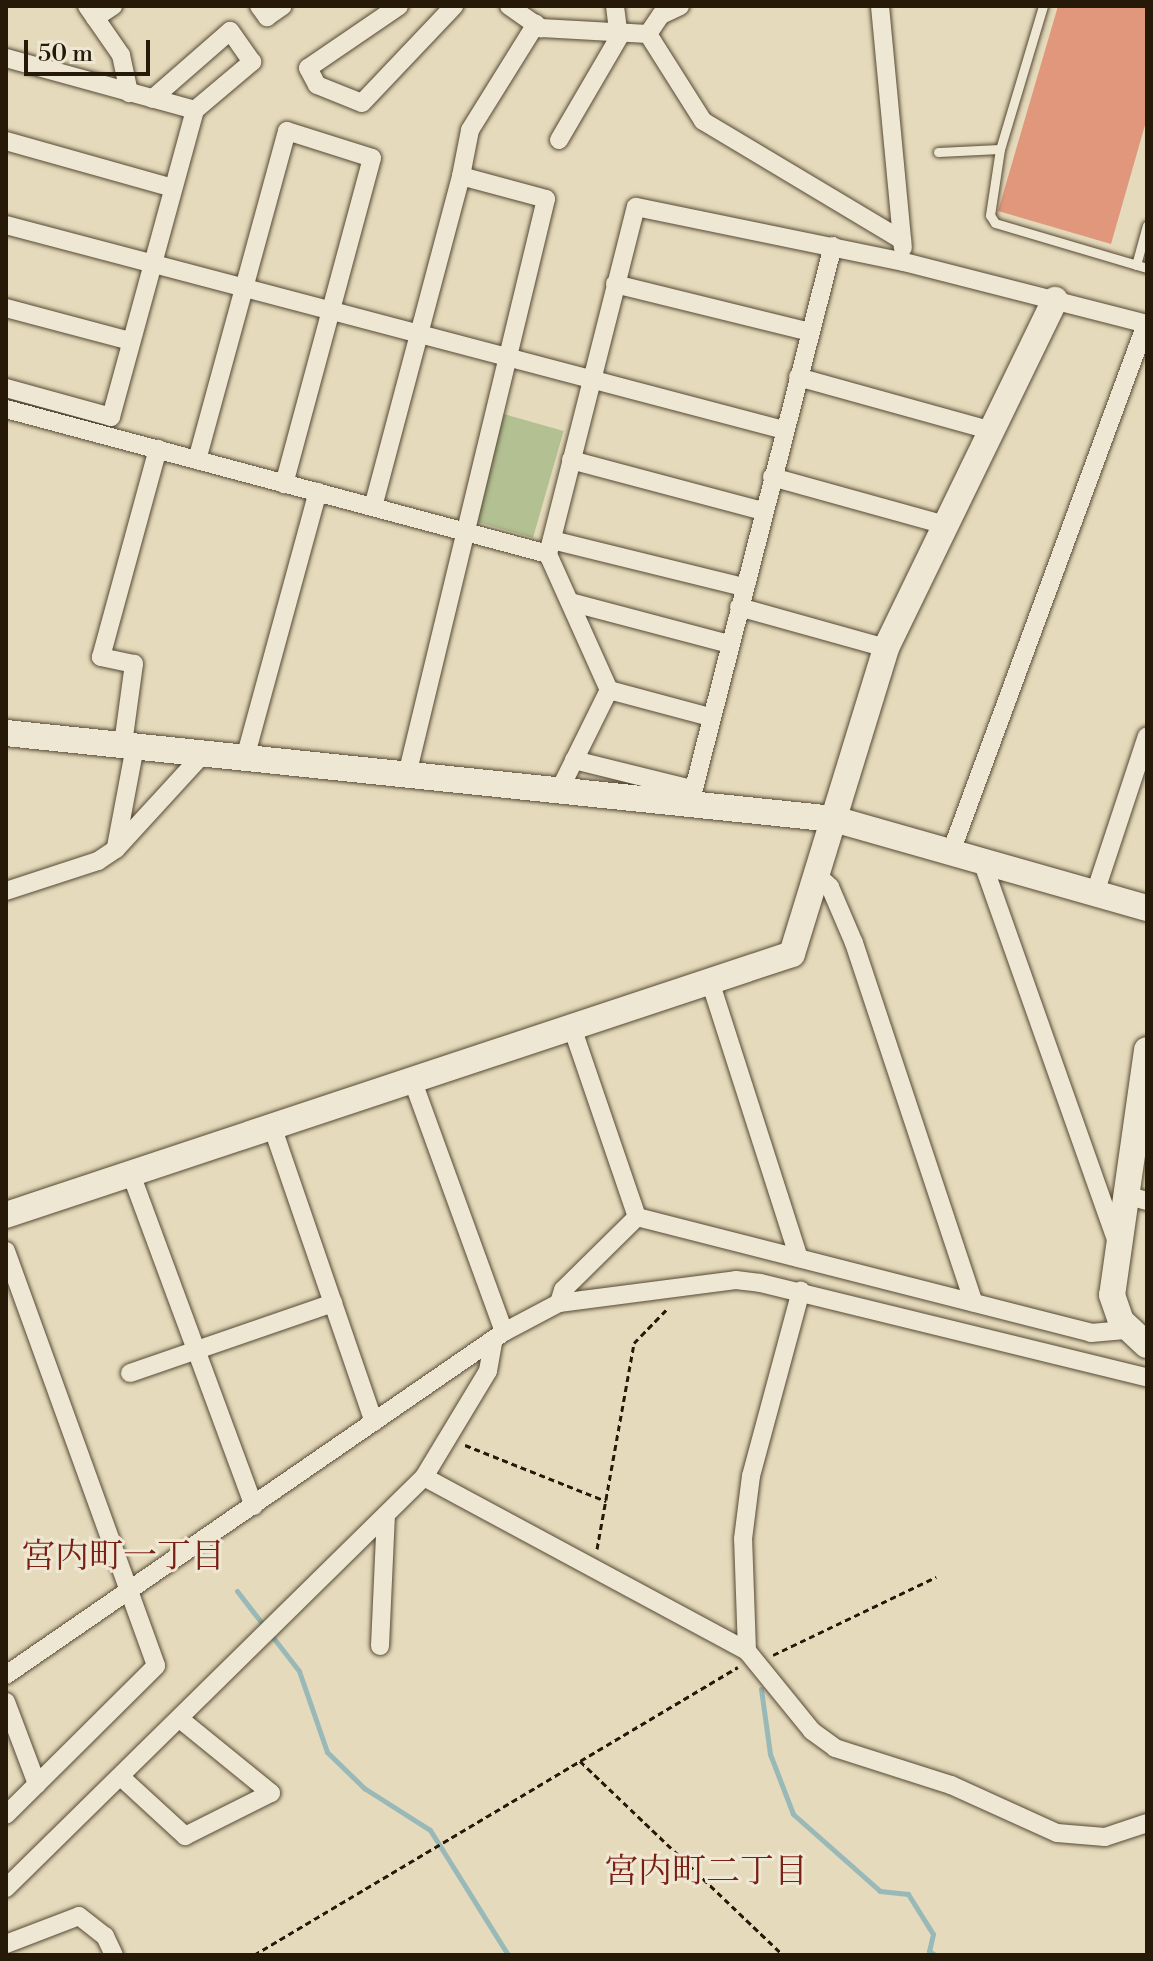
<!DOCTYPE html>
<meta charset="utf-8">
<style>
body{margin:0}
#map{position:relative;width:1153px;height:1961px;overflow:hidden;background:#e5dabb;font-family:"Libre Bodoni","Noto Serif JP",serif}
div>[style]{position:absolute}
.green>*{inset:0;background:#b2c092;transform-origin:0 0}
.stream>*{height:5px;margin:-2.5px;padding:0 2.5px;transform-origin:2.5px;border-radius:2.5px;background:#98b9b7}
.building>*{inset:0;background:#e0977b}
.path>*{height:3px;margin-top:-1.5px;transform-origin:0;background:repeating-linear-gradient(90deg,#271908 0 6px,transparent 0 10px)}
.roads{filter:drop-shadow(0 0 2px #564935) drop-shadow(0 0 2px #564935)}
.lane>*{height:9px;margin:-4.5px;padding:0 4.5px;transform-origin:4.5px;border-radius:4.5px;background:#eee7d3}
.street>*{height:18px;margin:-9px;padding:0 9px;transform-origin:9px;border-radius:9px;background:#eee7d3}
.secondary>*{height:26px;margin:-13px;padding:0 13px;transform-origin:13px;border-radius:13px;background:#eee7d3}
span{translate:-50% -50%;white-space:nowrap;text-align:center;line-height:1.15;-webkit-text-stroke:6px #eee7d3;paint-order:stroke}
.neighbourhood-label{font-size:34px;color:#7a1f14}
.frame{position:absolute;inset:0;border:8px solid #271908;pointer-events:none}
.scale{position:absolute;left:24px;top:40px;width:126px;height:36px;box-sizing:border-box;border:4px solid #271908;border-top:0;padding-left:10px;font-size:24px;line-height:28px;white-space:nowrap;color:#271908;-webkit-text-stroke:6px #eee7d3;paint-order:stroke}
</style>
<div id="map">
<div class="green">
<div style="left:504px;top:414px;width:62px;height:111px;rotate:16deg"></div>
</div>
<div class="stream">
<div style="left:237px;top:1591px;width:101px;rotate:52.2deg"></div>
<div style="left:299px;top:1671px;width:86px;rotate:70.9deg"></div>
<div style="left:327px;top:1752px;width:52px;rotate:44.2deg"></div>
<div style="left:364px;top:1788px;width:78px;rotate:32.5deg"></div>
<div style="left:430px;top:1830px;width:147px;rotate:58deg"></div>
<div style="left:761px;top:1689px;width:66px;rotate:82.1deg"></div>
<div style="left:770px;top:1754px;width:64px;rotate:69deg"></div>
<div style="left:793px;top:1814px;width:116px;rotate:41.5deg"></div>
<div style="left:880px;top:1891px;width:28px;rotate:6deg"></div>
<div style="left:908px;top:1894px;width:47px;rotate:58deg"></div>
<div style="left:933px;top:1934px;width:17px;rotate:103deg"></div>
<div style="left:929px;top:1951px;width:7px;rotate:34deg"></div>
</div>
<div class="building">
<div style="clip-path:polygon(1058px 6px,1147px 6px,1147px 118px,1111px 244px,998px 211px)"></div>
</div>
<div class="path">
<div style="left:465px;top:1445px;width:152px;rotate:21.7deg"></div>
<div style="left:597px;top:1549px;width:209px;rotate:-79.8deg"></div>
<div style="left:634px;top:1343px;width:50px;rotate:-45.8deg"></div>
<div style="left:773px;top:1655px;width:181px;rotate:-25.6deg"></div>
<div style="left:580px;top:1761px;width:281px;rotate:43.7deg"></div>
<div style="left:254px;top:1955px;width:563px;rotate:-30.75deg"></div>
</div>
<div class="roads">
<div class="lane">
<div style="left:1043px;top:6px;width:149px;rotate:106.7deg"></div>
<div style="left:1000px;top:149px;width:67px;rotate:98.6deg"></div>
<div style="left:990px;top:215px;width:9px;rotate:58deg"></div>
<div style="left:995px;top:223px;width:159px;rotate:16.5deg"></div>
<div style="left:938px;top:152px;width:62px;rotate:-2.8deg"></div>
<div style="left:1136px;top:265px;width:41px;rotate:-74.6deg"></div>
</div>
<div class="street">
<div style="left:87px;top:6px;width:60px;rotate:55.2deg"></div>
<div style="left:121px;top:55px;width:39px;rotate:78deg"></div>
<div style="left:259px;top:6px;width:14px;rotate:54deg"></div>
<div style="left:267px;top:17px;width:19px;rotate:-35deg"></div>
<div style="left:399px;top:6px;width:110px;rotate:145.7deg"></div>
<div style="left:308px;top:68px;width:19px;rotate:62deg"></div>
<div style="left:317px;top:85px;width:48px;rotate:21.8deg"></div>
<div style="left:362px;top:103px;width:134px;rotate:-46.5deg"></div>
<div style="left:509px;top:6px;width:39px;rotate:35deg"></div>
<div style="left:541px;top:28px;width:107px;rotate:3.2deg"></div>
<div style="left:615px;top:6px;width:26px;rotate:83deg"></div>
<div style="left:880px;top:6px;width:243px;rotate:84.6deg"></div>
<div style="left:95px;top:18px;width:22px;rotate:-34deg"></div>
<div style="left:648px;top:34px;width:103px;rotate:57.7deg"></div>
<div style="left:703px;top:121px;width:232px;rotate:30.9deg"></div>
<div style="left:648px;top:34px;width:23px;rotate:-56deg"></div>
<div style="left:661px;top:15px;width:21px;rotate:-25deg"></div>
<div style="left:6px;top:58px;width:196px;rotate:15.4deg"></div>
<div style="left:559px;top:140px;width:125px;rotate:-59.7deg"></div>
<div style="left:6px;top:141px;width:173px;rotate:15.7deg"></div>
<div style="left:461px;top:176px;width:47px;rotate:-78.9deg"></div>
<div style="left:470px;top:130px;width:125px;rotate:-58.1deg"></div>
<div style="left:6px;top:225px;width:805px;rotate:14.76deg"></div>
<div style="left:615px;top:284px;width:201px;rotate:13.8deg"></div>
<div style="left:6px;top:308px;width:128px;rotate:14.9deg"></div>
<div style="left:798px;top:377px;width:198px;rotate:15.5deg"></div>
<div style="left:6px;top:388px;width:109px;rotate:15.4deg"></div>
<div style="left:111px;top:417px;width:318px;rotate:-74.7deg"></div>
<div style="left:195px;top:110px;width:75px;rotate:-40.1deg"></div>
<div style="left:252px;top:62px;width:38px;rotate:-125deg"></div>
<div style="left:230px;top:31px;width:103px;rotate:138.9deg"></div>
<div style="left:6px;top:409px;width:561px;rotate:14.98deg"></div>
<div style="left:197px;top:460px;width:341px;rotate:-74.7deg"></div>
<div style="left:287px;top:131px;width:89px;rotate:17.6deg"></div>
<div style="left:372px;top:158px;width:338px;rotate:105.1deg"></div>
<div style="left:571px;top:460px;width:199px;rotate:14.9deg"></div>
<div style="left:772px;top:477px;width:175px;rotate:15.5deg"></div>
<div style="left:373px;top:507px;width:342px;rotate:-75.1deg"></div>
<div style="left:461px;top:176px;width:88px;rotate:15.1deg"></div>
<div style="left:546px;top:199px;width:593px;rotate:103.57deg"></div>
<div style="left:552px;top:540px;width:198px;rotate:13.8deg"></div>
<div style="left:570px;top:602px;width:164px;rotate:14.8deg"></div>
<div style="left:739px;top:607px;width:153px;rotate:15.6deg"></div>
<div style="left:609px;top:690px;width:105px;rotate:15deg"></div>
<div style="left:123px;top:744px;width:81px;rotate:-82.2deg"></div>
<div style="left:134px;top:664px;width:34px;rotate:-168deg"></div>
<div style="left:101px;top:657px;width:216px;rotate:-74.7deg"></div>
<div style="left:245px;top:758px;width:276px;rotate:-74.7deg"></div>
<div style="left:574px;top:760px;width:121px;rotate:13.9deg"></div>
<div style="left:559px;top:791px;width:113px;rotate:-63.7deg"></div>
<div style="left:609px;top:690px;width:149px;rotate:-114.2deg"></div>
<div style="left:548px;top:554px;width:358px;rotate:-75.8deg"></div>
<div style="left:636px;top:207px;width:274px;rotate:11.6deg"></div>
<div style="left:904px;top:262px;width:251px;rotate:14.3deg"></div>
<div style="left:690px;top:804px;width:576px;rotate:-75.63deg"></div>
<div style="left:116px;top:847px;width:103px;rotate:-79.3deg"></div>
<div style="left:951px;top:852px;width:563px;rotate:-69.73deg"></div>
<div style="left:982px;top:861px;width:405px;rotate:70.5deg"></div>
<div style="left:819px;top:877px;width:15px;rotate:42deg"></div>
<div style="left:830px;top:887px;width:61px;rotate:66.8deg"></div>
<div style="left:854px;top:943px;width:379px;rotate:71.6deg"></div>
<div style="left:6px;top:891px;width:97px;rotate:-18.1deg"></div>
<div style="left:98px;top:861px;width:22px;rotate:-34deg"></div>
<div style="left:116px;top:849px;width:129px;rotate:-47.5deg"></div>
<div style="left:1095px;top:893px;width:165px;rotate:-71.7deg"></div>
<div style="left:710px;top:981px;width:291px;rotate:72.2deg"></div>
<div style="left:412px;top:1079px;width:269px;rotate:70deg"></div>
<div style="left:272px;top:1126px;width:313px;rotate:71deg"></div>
<div style="left:131px;top:1174px;width:354px;rotate:69.7deg"></div>
<div style="left:1126px;top:1195px;width:22px;rotate:16deg"></div>
<div style="left:637px;top:1217px;width:469px;rotate:14.3deg"></div>
<div style="left:1091px;top:1333px;width:37px;rotate:-5deg"></div>
<div style="left:6px;top:1251px;width:441px;rotate:70.1deg"></div>
<div style="left:156px;top:1666px;width:211px;rotate:135.2deg"></div>
<div style="left:559px;top:1303px;width:14px;rotate:-73deg"></div>
<div style="left:563px;top:1290px;width:104px;rotate:-44.6deg"></div>
<div style="left:637px;top:1217px;width:201px;rotate:-108.9deg"></div>
<div style="left:130px;top:1373px;width:215px;rotate:-19deg"></div>
<div style="left:424px;top:1477px;width:367px;rotate:28.3deg"></div>
<div style="left:747px;top:1651px;width:103px;rotate:50.9deg"></div>
<div style="left:812px;top:1731px;width:29px;rotate:36deg"></div>
<div style="left:835px;top:1748px;width:122px;rotate:17.7deg"></div>
<div style="left:951px;top:1785px;width:116px;rotate:24.4deg"></div>
<div style="left:1057px;top:1833px;width:48px;rotate:4.8deg"></div>
<div style="left:1105px;top:1837px;width:44px;rotate:-18.4deg"></div>
<div style="left:380px;top:1646px;width:131px;rotate:-87.4deg"></div>
<div style="left:747px;top:1651px;width:112px;rotate:-92deg"></div>
<div style="left:743px;top:1539px;width:64px;rotate:-82.8deg"></div>
<div style="left:751px;top:1476px;width:192px;rotate:-74.9deg"></div>
<div style="left:6px;top:1675px;width:605px;rotate:-34.56deg"></div>
<div style="left:504px;top:1332px;width:62px;rotate:-27.8deg"></div>
<div style="left:559px;top:1303px;width:178px;rotate:-7.4deg"></div>
<div style="left:736px;top:1280px;width:24px;rotate:7deg"></div>
<div style="left:760px;top:1283px;width:398px;rotate:13.7deg"></div>
<div style="left:6px;top:1702px;width:88px;rotate:69.3deg"></div>
<div style="left:122px;top:1778px;width:86px;rotate:42.6deg"></div>
<div style="left:185px;top:1836px;width:96px;rotate:-26.6deg"></div>
<div style="left:271px;top:1793px;width:117px;rotate:-140.9deg"></div>
<div style="left:6px;top:1888px;width:586px;rotate:-44.52deg"></div>
<div style="left:424px;top:1477px;width:124px;rotate:-58.9deg"></div>
<div style="left:488px;top:1371px;width:28px;rotate:-80deg"></div>
<div style="left:6px;top:1944px;width:78px;rotate:-21deg"></div>
<div style="left:79px;top:1916px;width:33px;rotate:38deg"></div>
<div style="left:105px;top:1936px;width:21px;rotate:65deg"></div>
</div>
<div class="secondary">
<div style="left:6px;top:733px;width:832px;rotate:5.93deg"></div>
<div style="left:834px;top:819px;width:325px;rotate:15.9deg"></div>
<div style="left:1147px;top:1050px;width:247px;rotate:98.1deg"></div>
<div style="left:1112px;top:1295px;width:28px;rotate:71deg"></div>
<div style="left:1121px;top:1321px;width:35px;rotate:43deg"></div>
<div style="left:6px;top:1215px;width:828px;rotate:-18.37deg"></div>
<div style="left:792px;top:954px;width:320px;rotate:-72.9deg"></div>
<div style="left:886px;top:648px;width:387px;rotate:-64.1deg"></div>
</div>
</div>
<div class="neighbourhood-label">
<span style="left:123px;top:1558px">宮内町一丁目</span>
<span style="left:706px;top:1873px">宮内町二丁目</span>
</div>
<div class="frame"></div>
<div class="scale">50 m</div>
</div>
